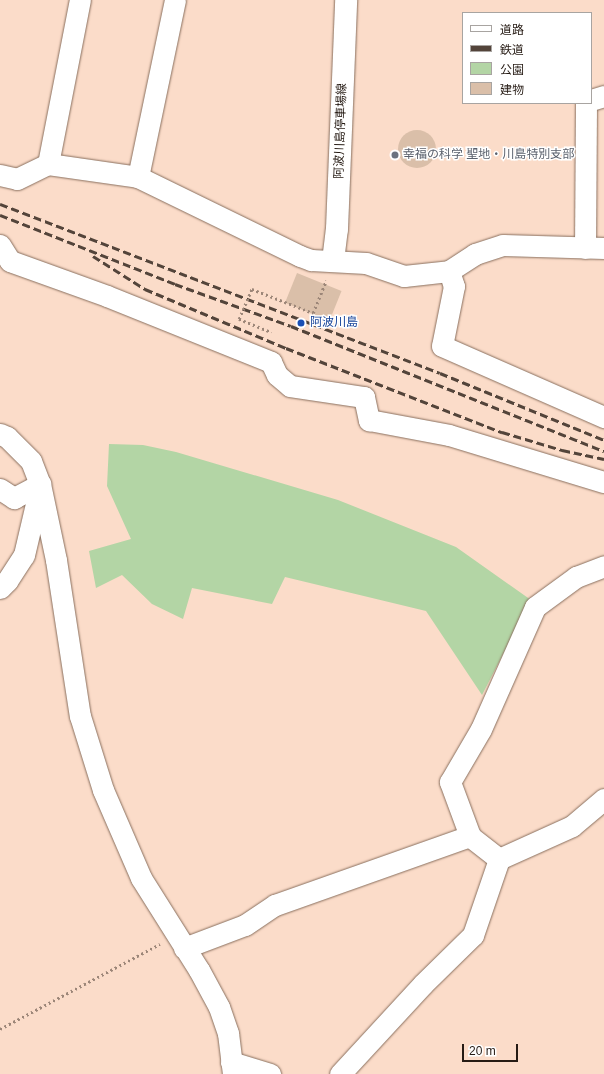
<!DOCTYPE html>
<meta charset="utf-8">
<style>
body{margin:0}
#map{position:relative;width:604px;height:1074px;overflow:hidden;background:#fbdcc9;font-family:Helvetica,"Noto Sans JP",sans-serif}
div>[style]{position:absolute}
.green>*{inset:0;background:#b3d5a5}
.building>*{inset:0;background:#dabfa9;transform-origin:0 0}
.round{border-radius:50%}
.path>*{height:2.5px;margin-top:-1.25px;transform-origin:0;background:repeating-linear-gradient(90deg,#9c8678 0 2px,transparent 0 5px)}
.roads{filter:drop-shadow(0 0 1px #896f5e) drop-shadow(0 0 1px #896f5e)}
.street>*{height:21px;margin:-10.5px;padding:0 10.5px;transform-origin:10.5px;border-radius:10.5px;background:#fff}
.secondary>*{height:22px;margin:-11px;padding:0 11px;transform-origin:11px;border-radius:11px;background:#fff}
.rail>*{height:3px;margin-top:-1.5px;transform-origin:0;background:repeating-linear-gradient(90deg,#53443a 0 8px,transparent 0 12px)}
.path-bridge>*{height:2.5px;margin-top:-1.25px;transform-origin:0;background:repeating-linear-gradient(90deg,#9c8678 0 2px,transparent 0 5px)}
.dots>*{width:11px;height:11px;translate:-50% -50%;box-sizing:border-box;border:2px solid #fff;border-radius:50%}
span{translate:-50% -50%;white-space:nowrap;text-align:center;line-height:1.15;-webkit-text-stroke:3px #fff;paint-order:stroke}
.street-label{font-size:12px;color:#261b14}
.worship-label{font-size:12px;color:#5b616d}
.left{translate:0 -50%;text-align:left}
.transit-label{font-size:12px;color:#164399}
.legend{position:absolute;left:462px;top:12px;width:130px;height:92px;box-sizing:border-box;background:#fff;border:1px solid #a8a4a1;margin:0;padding:5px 7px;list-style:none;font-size:12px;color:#261b14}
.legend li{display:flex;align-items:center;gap:8px;height:20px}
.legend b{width:20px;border:1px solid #a8a4a1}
.scale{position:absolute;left:462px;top:1044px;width:56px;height:18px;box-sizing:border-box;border:2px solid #261b14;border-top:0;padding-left:5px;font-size:12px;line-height:14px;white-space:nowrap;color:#261b14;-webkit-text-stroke:3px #fff;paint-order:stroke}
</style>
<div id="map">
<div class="green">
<div style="clip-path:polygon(109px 444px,143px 445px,176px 452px,338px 500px,456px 547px,531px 600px,482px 695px,426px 611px,285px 577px,272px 604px,192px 588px,183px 619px,152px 604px,122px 575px,96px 588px,89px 551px,131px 539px,107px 486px)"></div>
</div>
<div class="building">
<div class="round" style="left:398px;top:130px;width:38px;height:38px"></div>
<div style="left:297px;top:273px;width:48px;height:32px;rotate:22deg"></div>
</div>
<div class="path">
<div style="left:252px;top:289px;width:66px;rotate:21.5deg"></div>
<div style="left:313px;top:313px;width:35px;rotate:-68deg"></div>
<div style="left:239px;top:319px;width:35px;rotate:22deg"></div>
<div style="left:0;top:1029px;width:181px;rotate:-28deg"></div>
</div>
<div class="roads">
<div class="street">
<div style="left:591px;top:100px;width:14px;rotate:-17deg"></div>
<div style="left:48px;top:164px;width:167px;rotate:-79deg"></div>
<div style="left:0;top:175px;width:17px;rotate:13deg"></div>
<div style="left:17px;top:179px;width:34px;rotate:-26deg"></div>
<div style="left:48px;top:164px;width:91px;rotate:8.2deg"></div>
<div style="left:138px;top:177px;width:180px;rotate:26deg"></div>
<div style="left:300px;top:256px;width:12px;rotate:20deg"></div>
<div style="left:311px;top:260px;width:55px;rotate:3.1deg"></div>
<div style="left:366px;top:263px;width:40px;rotate:18.9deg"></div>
<div style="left:404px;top:276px;width:45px;rotate:-6.3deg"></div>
<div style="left:449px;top:271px;width:31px;rotate:-33deg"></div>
<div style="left:475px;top:254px;width:29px;rotate:-18deg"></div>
<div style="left:503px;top:245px;width:101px;rotate:1.7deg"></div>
<div style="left:138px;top:177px;width:181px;rotate:-78.2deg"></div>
<div style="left:0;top:245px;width:19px;rotate:58deg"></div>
<div style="left:10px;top:261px;width:103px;rotate:19.8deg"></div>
<div style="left:107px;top:296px;width:177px;rotate:21.9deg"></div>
<div style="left:271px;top:362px;width:14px;rotate:65deg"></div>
<div style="left:277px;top:375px;width:17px;rotate:40deg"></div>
<div style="left:290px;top:386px;width:75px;rotate:8.5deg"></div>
<div style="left:364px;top:397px;width:24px;rotate:78deg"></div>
<div style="left:369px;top:420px;width:81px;rotate:10.6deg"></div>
<div style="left:449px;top:435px;width:162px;rotate:16.9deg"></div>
<div style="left:585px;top:248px;width:145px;rotate:-89.6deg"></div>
<div style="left:449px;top:271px;width:16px;rotate:72deg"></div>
<div style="left:454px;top:286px;width:61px;rotate:101.3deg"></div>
<div style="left:442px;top:346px;width:177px;rotate:23.7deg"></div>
<div style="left:0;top:434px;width:8px;rotate:23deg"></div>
<div style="left:7px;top:437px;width:34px;rotate:45deg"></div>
<div style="left:31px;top:461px;width:25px;rotate:69deg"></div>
<div style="left:40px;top:484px;width:78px;rotate:78.1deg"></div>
<div style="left:56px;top:560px;width:158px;rotate:81.3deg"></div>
<div style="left:80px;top:716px;width:77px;rotate:72.7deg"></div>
<div style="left:103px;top:790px;width:96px;rotate:66.6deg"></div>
<div style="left:141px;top:878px;width:109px;rotate:57.8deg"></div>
<div style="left:199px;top:970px;width:42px;rotate:61.6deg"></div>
<div style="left:219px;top:1007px;width:28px;rotate:71deg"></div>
<div style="left:228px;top:1033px;width:41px;rotate:83deg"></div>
<div style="left:0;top:489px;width:17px;rotate:33deg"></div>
<div style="left:14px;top:498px;width:30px;rotate:-28deg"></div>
<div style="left:0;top:588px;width:10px;rotate:-45deg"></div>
<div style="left:7px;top:581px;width:31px;rotate:-57deg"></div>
<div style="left:24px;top:555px;width:66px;rotate:-76.8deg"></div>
<div style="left:499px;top:859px;width:37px;rotate:-142deg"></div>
<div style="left:470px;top:836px;width:58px;rotate:-110.3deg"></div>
<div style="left:450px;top:782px;width:61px;rotate:-59.7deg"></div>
<div style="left:481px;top:729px;width:133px;rotate:-66.1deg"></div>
<div style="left:535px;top:607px;width:51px;rotate:-36.2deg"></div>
<div style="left:576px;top:577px;width:30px;rotate:-21deg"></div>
<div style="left:184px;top:948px;width:65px;rotate:-20.7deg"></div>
<div style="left:245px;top:925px;width:36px;rotate:-34deg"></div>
<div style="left:275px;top:905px;width:207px;rotate:-19.5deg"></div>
<div style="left:231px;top:1062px;width:41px;rotate:17.1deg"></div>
<div style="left:340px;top:1074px;width:122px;rotate:-47.3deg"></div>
<div style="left:423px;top:984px;width:70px;rotate:-44.4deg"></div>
<div style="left:473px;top:935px;width:80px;rotate:-71.1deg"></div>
<div style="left:499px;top:859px;width:80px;rotate:-24.3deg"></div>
<div style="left:572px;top:826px;width:42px;rotate:-40.2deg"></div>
</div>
<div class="secondary">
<div style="left:333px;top:261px;width:32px;rotate:-83deg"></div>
<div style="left:337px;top:229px;width:229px;rotate:-87.7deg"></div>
</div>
</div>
<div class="rail">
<div style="left:0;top:204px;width:471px;rotate:21deg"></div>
<div style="left:440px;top:373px;width:177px;rotate:22.2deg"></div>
<div style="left:0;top:215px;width:188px;rotate:21.5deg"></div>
<div style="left:175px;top:284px;width:123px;rotate:19.9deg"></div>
<div style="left:291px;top:326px;width:337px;rotate:21.8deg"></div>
<div style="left:93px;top:256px;width:62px;rotate:32.4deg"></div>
<div style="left:145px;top:289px;width:153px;rotate:22.7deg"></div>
<div style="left:286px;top:348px;width:232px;rotate:21.3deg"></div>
<div style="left:502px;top:432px;width:63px;rotate:16.7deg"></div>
<div style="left:562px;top:450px;width:43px;rotate:12.1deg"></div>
</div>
<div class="path-bridge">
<div style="left:239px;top:319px;width:33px;rotate:-67deg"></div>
</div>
<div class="dots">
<div style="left:395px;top:155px;background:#6b7280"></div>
<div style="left:301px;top:323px;background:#1a4fb4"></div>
</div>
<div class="street-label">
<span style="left:341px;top:131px;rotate:-88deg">阿波川島停車場線</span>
</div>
<div class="worship-label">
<span class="left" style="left:403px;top:155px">幸福の科学 聖地・川島特別支部</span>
</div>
<div class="transit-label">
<span class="left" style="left:310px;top:323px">阿波川島</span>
</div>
<ul class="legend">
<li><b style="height:5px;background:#fff"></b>道路</li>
<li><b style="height:5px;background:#53443a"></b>鉄道</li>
<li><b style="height:11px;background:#b3d5a5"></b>公園</li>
<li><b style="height:11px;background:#dabfa9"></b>建物</li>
</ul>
<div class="scale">20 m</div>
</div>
